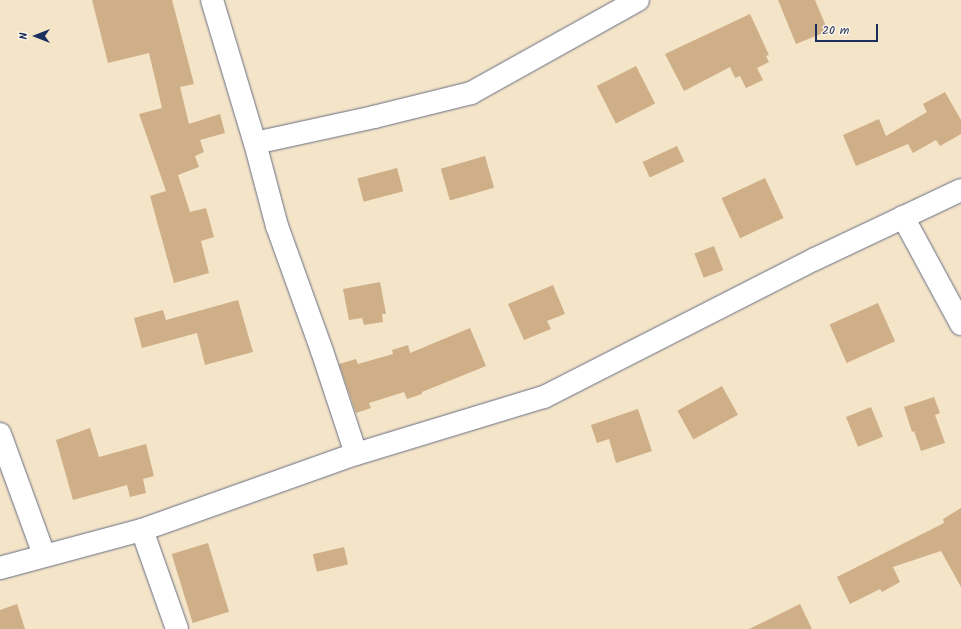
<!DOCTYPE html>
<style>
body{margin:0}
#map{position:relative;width:961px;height:629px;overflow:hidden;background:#f4e4c8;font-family:Kalam,sans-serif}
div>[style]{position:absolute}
.building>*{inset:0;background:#cfaf87;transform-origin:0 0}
.roads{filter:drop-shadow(0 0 1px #676e83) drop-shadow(0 0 1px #676e83)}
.minor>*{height:22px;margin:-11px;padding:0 11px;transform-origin:11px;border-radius:11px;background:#fff}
span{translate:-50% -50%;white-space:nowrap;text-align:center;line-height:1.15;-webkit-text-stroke:3px #fcf5e5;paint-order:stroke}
.north{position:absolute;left:16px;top:16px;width:40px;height:40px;-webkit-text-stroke:3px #fcf5e5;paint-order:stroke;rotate:270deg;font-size:11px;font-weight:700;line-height:16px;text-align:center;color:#1b2f5e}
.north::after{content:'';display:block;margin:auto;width:14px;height:18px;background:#1b2f5e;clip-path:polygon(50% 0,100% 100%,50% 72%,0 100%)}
.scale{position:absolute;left:815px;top:24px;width:63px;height:18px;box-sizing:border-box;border:2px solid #1b2f5e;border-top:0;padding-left:5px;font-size:12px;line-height:14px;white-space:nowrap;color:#1b2f5e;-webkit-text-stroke:3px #fcf5e5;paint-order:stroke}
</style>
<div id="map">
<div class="building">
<div style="clip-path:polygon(92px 0,172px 0,194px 84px,180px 87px,189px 124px,220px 114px,225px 133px,200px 140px,204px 152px,195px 156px,199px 167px,178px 175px,190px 212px,206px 208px,214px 237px,201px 241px,209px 273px,174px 283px,150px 196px,166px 191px,139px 114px,162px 108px,149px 53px,108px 63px)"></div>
<div style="clip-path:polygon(778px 0,815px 0,828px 31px,796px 44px)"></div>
<div style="clip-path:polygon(750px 14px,769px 55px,766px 56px,769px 62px,757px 68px,763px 80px,746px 88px,740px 76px,735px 78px,730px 67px,684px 91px,665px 54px)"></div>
<div style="left:636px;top:66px;width:42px;height:44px;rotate:63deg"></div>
<div style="clip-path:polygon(945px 92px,961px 120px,961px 134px,940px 146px,936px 140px,913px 153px,908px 144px,856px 166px,843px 135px,879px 119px,886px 136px,927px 112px,923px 104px)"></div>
<div style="left:677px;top:146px;width:17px;height:38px;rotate:65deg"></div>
<div style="left:485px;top:156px;width:33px;height:46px;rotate:74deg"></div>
<div style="left:397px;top:168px;width:24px;height:41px;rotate:75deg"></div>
<div style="left:765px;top:178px;width:44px;height:48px;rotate:65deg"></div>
<div style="left:714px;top:246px;width:26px;height:21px;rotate:69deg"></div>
<div style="clip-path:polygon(380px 282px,386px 314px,382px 314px,383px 322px,364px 325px,362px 318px,349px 320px,343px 289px)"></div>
<div style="clip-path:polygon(553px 285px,565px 314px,547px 321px,551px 329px,524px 340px,508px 304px)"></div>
<div style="clip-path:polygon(238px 300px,253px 352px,205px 365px,197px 333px,142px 348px,134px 318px,163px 310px,166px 320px)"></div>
<div style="left:878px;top:303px;width:42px;height:53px;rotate:66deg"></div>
<div style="clip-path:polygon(470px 328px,486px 366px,422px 392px,422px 394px,407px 399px,404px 392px,369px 403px,371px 408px,356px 413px,339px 364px,356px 359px,358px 364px,393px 354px,392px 350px,408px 345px,410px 353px)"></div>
<div style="left:722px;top:386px;width:33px;height:51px;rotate:61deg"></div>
<div style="clip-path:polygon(934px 397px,940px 413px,935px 415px,945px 443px,921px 451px,914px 431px,912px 432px,904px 407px)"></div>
<div style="left:871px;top:407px;width:32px;height:27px;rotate:68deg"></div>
<div style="clip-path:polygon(638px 409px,652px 451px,616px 463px,609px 439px,597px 443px,591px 425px)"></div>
<div style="clip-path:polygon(90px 428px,99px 457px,146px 444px,154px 476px,143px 479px,146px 493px,130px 497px,127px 485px,73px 500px,56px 440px)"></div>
<div style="clip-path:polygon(961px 508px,961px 587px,941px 551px,893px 567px,900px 582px,882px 592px,880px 589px,850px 604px,837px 577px,944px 523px,943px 519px)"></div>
<div style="left:208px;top:543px;width:72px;height:38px;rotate:73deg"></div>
<div style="left:344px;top:547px;width:18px;height:32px;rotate:77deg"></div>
<div style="clip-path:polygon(17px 604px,25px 629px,0 629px,0 610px)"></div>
<div style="clip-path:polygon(800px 604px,812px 629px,749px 629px)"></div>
</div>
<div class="roads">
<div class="minor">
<div style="left:212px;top:0;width:149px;rotate:73.3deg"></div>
<div style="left:255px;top:143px;width:86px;rotate:75.2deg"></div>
<div style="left:277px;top:226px;width:133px;rotate:70.2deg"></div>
<div style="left:322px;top:351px;width:108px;rotate:71.7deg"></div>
<div style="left:255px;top:143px;width:122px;rotate:-12.3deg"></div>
<div style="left:374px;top:117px;width:100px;rotate:-13.9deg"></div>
<div style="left:471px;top:93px;width:191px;rotate:-29.1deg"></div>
<div style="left:903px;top:217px;width:122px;rotate:61.5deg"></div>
<div style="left:0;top:434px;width:129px;rotate:70deg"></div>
<div style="left:142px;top:530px;width:105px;rotate:70.5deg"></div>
<div style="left:0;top:568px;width:147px;rotate:-15deg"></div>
<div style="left:142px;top:530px;width:227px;rotate:-19.6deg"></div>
<div style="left:356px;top:454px;width:196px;rotate:-16.9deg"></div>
<div style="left:544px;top:397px;width:304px;rotate:-27deg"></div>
<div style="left:815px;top:259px;width:161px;rotate:-25.3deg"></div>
</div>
</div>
<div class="north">N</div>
<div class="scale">20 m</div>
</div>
